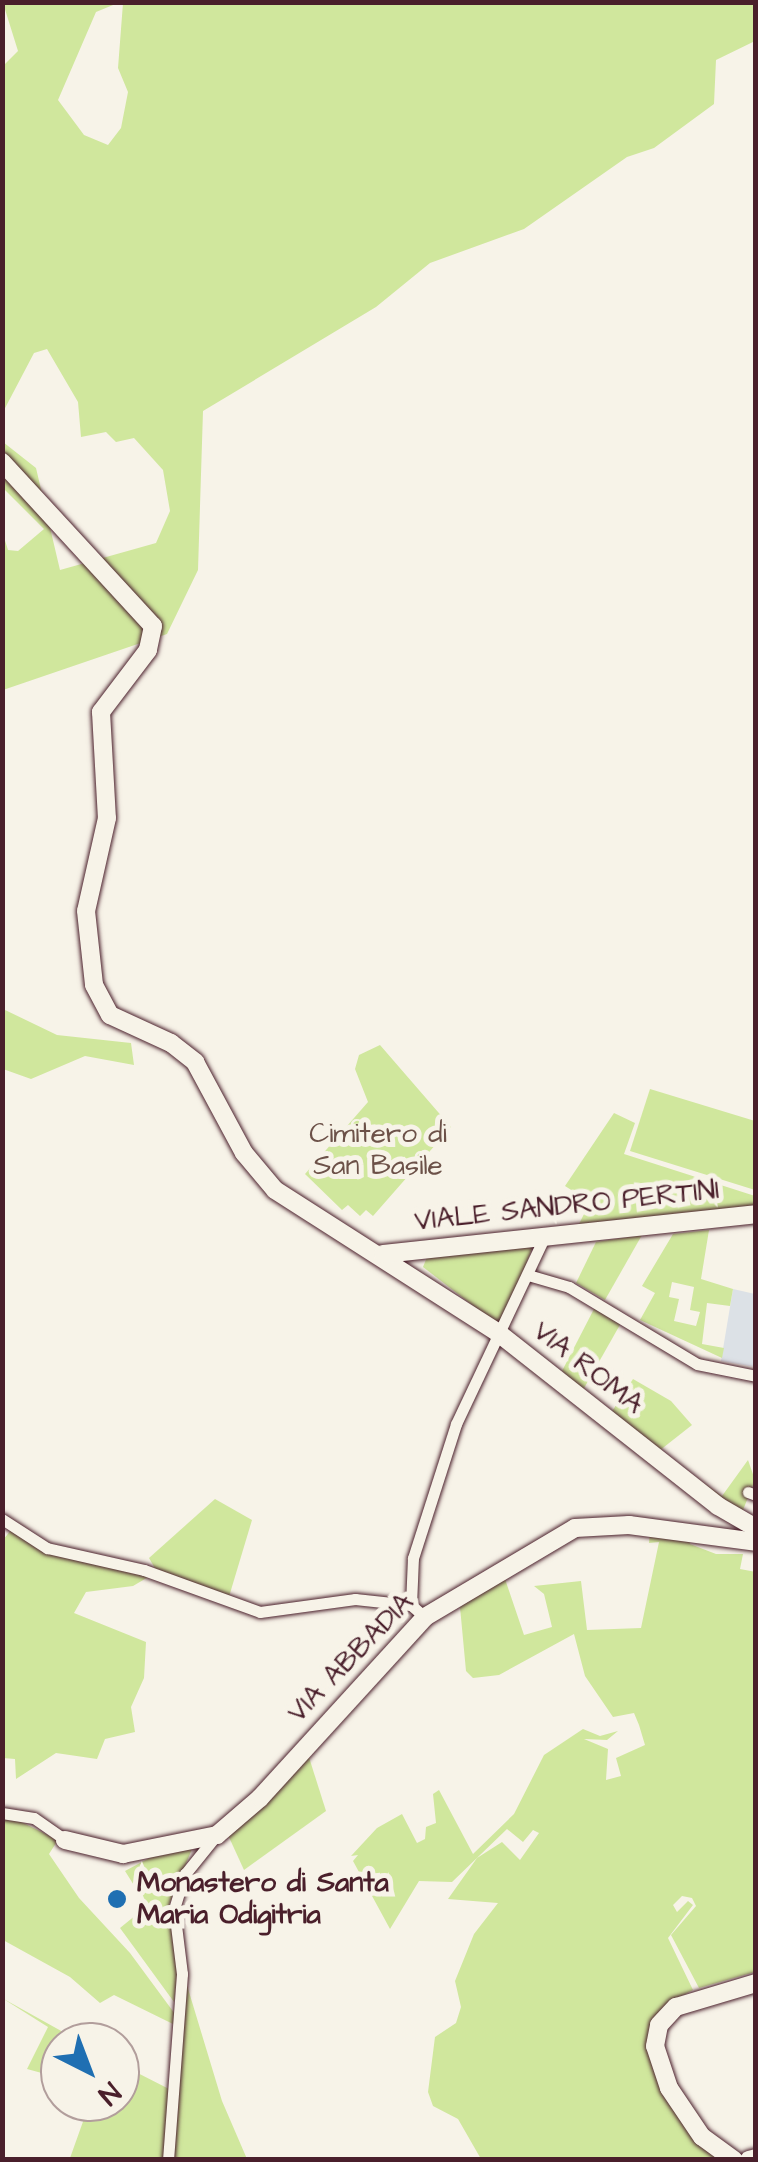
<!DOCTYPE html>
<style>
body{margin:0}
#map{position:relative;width:758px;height:2162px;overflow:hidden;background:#f7f3e8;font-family:"Architects Daughter",sans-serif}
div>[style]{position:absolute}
.built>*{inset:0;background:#dce1e6}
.green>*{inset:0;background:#d0e79d}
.roads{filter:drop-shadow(0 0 2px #4a1f2b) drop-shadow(0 0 2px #4a1f2b)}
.street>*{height:11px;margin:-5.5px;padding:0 5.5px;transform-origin:5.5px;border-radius:5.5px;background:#f7f3e8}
.secondary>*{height:18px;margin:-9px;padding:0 9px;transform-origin:9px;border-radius:9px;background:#f7f3e8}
.dots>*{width:28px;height:28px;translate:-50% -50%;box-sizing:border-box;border:5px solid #f7f3e8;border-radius:50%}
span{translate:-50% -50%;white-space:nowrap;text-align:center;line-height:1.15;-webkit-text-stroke:10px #f7f3e8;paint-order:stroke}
.park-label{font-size:28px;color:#6c5148}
.street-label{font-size:28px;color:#4a1f2b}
.poi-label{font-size:28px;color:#4a1f2b;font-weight:700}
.left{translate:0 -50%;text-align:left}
.frame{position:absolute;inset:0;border:5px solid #4a1f2b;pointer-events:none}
.north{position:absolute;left:40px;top:2022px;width:100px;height:100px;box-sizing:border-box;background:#f7f3e8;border:2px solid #b29e9c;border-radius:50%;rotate:138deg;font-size:28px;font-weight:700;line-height:40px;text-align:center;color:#4a1f2b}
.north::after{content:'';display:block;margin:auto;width:35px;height:45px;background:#1f6fb2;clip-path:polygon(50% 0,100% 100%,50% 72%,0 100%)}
</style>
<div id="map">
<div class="built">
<div style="clip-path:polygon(733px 1289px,755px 1294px,755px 1367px,721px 1361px)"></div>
</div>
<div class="green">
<div style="clip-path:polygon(3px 3px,118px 3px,96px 12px,58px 100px,84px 135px,108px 145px,121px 128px,128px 92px,118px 68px,123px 3px,755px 3px,755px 41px,716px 60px,714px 104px,654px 148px,627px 157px,524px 229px,430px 263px,376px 307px,203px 411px,198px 570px,167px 634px,3px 690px,2px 531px,8px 550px,18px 551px,44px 529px,3px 488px,3px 442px,36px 468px,60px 570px,156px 543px,170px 511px,163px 470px,134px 438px,116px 442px,106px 432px,81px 437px,78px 402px,47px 349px,34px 353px,3px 412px,2px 67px,18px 51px)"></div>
<div style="clip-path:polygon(3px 1009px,57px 1035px,131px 1043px,134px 1065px,85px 1056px,31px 1079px,3px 1069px)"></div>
<div style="clip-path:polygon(380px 1045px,451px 1127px,373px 1216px,366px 1210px,360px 1216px,348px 1205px,342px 1210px,305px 1174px,368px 1102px,355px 1069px,359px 1055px)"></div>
<div style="clip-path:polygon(650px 1089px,755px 1121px,755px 1190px,630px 1151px)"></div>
<div style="clip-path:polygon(614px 1113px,635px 1123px,624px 1154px,755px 1196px,755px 1207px,577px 1228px,590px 1202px,565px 1186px)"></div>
<div style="clip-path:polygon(evenodd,709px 1230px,701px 1279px,733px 1289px,730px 1306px,707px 1303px,702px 1344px,724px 1348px,722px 1358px,640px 1320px,655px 1293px,642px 1286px,673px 1234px,709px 1230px,672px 1282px,694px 1287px,690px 1310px,700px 1312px,696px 1326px,674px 1321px,679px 1299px,669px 1297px,672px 1282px)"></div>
<div style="clip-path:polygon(642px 1235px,605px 1300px,576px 1283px,596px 1242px)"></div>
<div style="clip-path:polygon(534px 1243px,502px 1328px,423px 1267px,427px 1257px)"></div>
<div style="clip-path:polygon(595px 1307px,621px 1323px,583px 1390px,562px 1371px)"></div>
<div style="clip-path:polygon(633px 1379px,671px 1401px,692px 1425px,659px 1451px,611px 1413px)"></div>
<div style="clip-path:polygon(748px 1460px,755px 1480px,741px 1515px,687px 1471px,722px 1496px)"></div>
<div style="clip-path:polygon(215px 1499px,252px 1520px,228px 1600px,156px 1570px,149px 1558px)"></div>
<div style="clip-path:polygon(11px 1530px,63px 1557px,150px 1576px,133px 1586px,86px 1592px,74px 1613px,146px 1642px,144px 1678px,131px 1707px,135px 1732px,105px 1739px,97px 1759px,56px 1753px,16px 1779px,15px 1759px,3px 1758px,3px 1540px)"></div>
<div style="clip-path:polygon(650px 1531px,691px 1538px,690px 1544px,716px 1554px,743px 1554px,740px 1569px,756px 1572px,755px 1972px,699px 1988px,671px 1935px,696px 1906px,692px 1898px,682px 1896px,673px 1905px,677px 1912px,688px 1901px,693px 1905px,668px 1938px,693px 1990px,676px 1999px,658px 2054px,721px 2159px,481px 2159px,458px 2119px,433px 2106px,428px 2092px,435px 2037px,456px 2023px,461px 2007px,455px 1981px,474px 1934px,498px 1903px,448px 1899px,477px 1858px,502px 1842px,520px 1860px,539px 1833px,533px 1830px,523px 1842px,507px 1829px,452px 1882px,419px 1881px,390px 1929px,353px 1861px,358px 1855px,351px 1856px,377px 1828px,402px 1814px,417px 1843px,425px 1839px,426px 1827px,436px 1823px,433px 1794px,439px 1790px,473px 1854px,514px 1814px,544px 1755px,583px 1729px,600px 1736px,618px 1731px,607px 1740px,584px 1739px,608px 1749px,606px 1780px,621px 1776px,616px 1758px,645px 1745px,639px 1725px,634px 1713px,613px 1717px,585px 1676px,574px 1634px,499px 1675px,473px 1678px,466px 1671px,460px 1607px,504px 1576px,524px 1635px,552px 1627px,544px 1594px,534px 1586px,581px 1581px,587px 1630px,641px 1628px,659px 1542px,649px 1543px)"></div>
<div style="clip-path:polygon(307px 1751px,326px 1811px,244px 1870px,228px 1835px)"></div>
<div style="clip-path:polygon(3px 1813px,58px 1840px,49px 1854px,79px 1898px,130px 1953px,175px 2014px,175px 2025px,114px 1995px,100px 2003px,70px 1977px,3px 1940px)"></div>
<div style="clip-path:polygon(192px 1849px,168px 1907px,178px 1968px,174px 2002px,120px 1928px,147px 1906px,125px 1871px,153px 1856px)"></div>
<div style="clip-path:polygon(186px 1982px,222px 2101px,247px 2159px,172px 2160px)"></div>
<div style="clip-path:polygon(2px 1998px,81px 2042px,60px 2042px,60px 2078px,27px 2069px,48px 2027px)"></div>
<div style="clip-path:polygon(120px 2064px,171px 2090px,165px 2159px,54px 2160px,70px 2158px,90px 2102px,120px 2102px)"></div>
</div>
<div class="roads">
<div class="street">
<div style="left:528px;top:1275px;width:43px;rotate:16.3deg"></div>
<div style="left:569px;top:1287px;width:149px;rotate:31deg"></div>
<div style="left:697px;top:1364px;width:60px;rotate:11.5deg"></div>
<div style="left:748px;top:1492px;width:9px;rotate:21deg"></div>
<div style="left:2px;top:1519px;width:54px;rotate:32.8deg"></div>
<div style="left:47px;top:1548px;width:99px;rotate:12.8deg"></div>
<div style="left:144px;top:1570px;width:123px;rotate:19.9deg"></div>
<div style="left:260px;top:1612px;width:96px;rotate:-7.8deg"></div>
<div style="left:355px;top:1599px;width:56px;rotate:6.1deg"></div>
<div style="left:411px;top:1605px;width:18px;rotate:41deg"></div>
<div style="left:411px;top:1605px;width:47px;rotate:-87.6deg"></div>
<div style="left:413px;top:1558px;width:141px;rotate:-72.2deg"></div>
<div style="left:456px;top:1424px;width:204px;rotate:-64.7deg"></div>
<div style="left:2px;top:1813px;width:32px;rotate:9deg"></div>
<div style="left:34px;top:1818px;width:38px;rotate:35deg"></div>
<div style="left:168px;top:2160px;width:187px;rotate:-85.7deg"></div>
<div style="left:182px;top:1974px;width:65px;rotate:-97deg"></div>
<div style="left:174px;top:1909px;width:37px;rotate:-73deg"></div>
<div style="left:185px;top:1874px;width:46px;rotate:-51.1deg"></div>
</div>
<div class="secondary">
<div style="left:2px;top:462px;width:223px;rotate:47.4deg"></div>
<div style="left:153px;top:626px;width:25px;rotate:102deg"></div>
<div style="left:148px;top:650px;width:78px;rotate:127.2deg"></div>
<div style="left:101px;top:712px;width:106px;rotate:86.8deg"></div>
<div style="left:107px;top:818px;width:95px;rotate:102.7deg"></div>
<div style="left:86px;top:911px;width:74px;rotate:83.8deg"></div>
<div style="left:94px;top:985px;width:34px;rotate:62deg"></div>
<div style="left:110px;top:1015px;width:67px;rotate:24.7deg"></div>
<div style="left:171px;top:1043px;width:31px;rotate:38deg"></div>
<div style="left:195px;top:1062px;width:103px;rotate:61.7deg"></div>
<div style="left:244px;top:1153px;width:48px;rotate:50deg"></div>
<div style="left:275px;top:1190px;width:264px;rotate:32.6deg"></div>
<div style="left:497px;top:1332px;width:281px;rotate:38.2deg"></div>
<div style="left:718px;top:1506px;width:44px;rotate:30.1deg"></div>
<div style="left:383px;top:1254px;width:375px;rotate:-6.1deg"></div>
<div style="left:65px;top:1840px;width:60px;rotate:13.6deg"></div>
<div style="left:123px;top:1854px;width:96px;rotate:-11.4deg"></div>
<div style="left:217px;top:1835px;width:57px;rotate:-40.7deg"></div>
<div style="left:260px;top:1798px;width:245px;rotate:-47.6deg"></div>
<div style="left:425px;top:1617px;width:174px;rotate:-30.7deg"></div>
<div style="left:575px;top:1528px;width:54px;rotate:-3.2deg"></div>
<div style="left:629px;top:1525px;width:128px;rotate:7.6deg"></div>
<div style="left:734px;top:2160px;width:39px;rotate:-144deg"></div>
<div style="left:702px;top:2137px;width:59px;rotate:-124deg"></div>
<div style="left:669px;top:2088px;width:44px;rotate:-108.4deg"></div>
<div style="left:655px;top:2046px;width:21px;rotate:-79deg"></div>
<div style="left:659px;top:2025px;width:25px;rotate:-47deg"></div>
<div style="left:676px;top:2007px;width:84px;rotate:-16.7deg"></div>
<div style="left:749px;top:2160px;width:7px;rotate:-16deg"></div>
</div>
</div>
<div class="dots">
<div style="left:117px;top:1899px;background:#1f6fb2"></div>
</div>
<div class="park-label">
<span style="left:378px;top:1150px">Cimitero di<br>San Basile</span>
</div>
<div class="street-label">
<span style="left:567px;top:1206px;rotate:-6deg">VIALE SANDRO PERTINI</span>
<span style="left:588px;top:1368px;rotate:38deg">VIA ROMA</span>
<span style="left:351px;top:1658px;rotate:-46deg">VIA ABBADIA</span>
</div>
<div class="poi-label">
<span class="left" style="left:137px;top:1899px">Monastero di Santa<br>Maria Odigitria</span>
</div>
<div class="frame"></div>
<div class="north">N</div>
</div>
